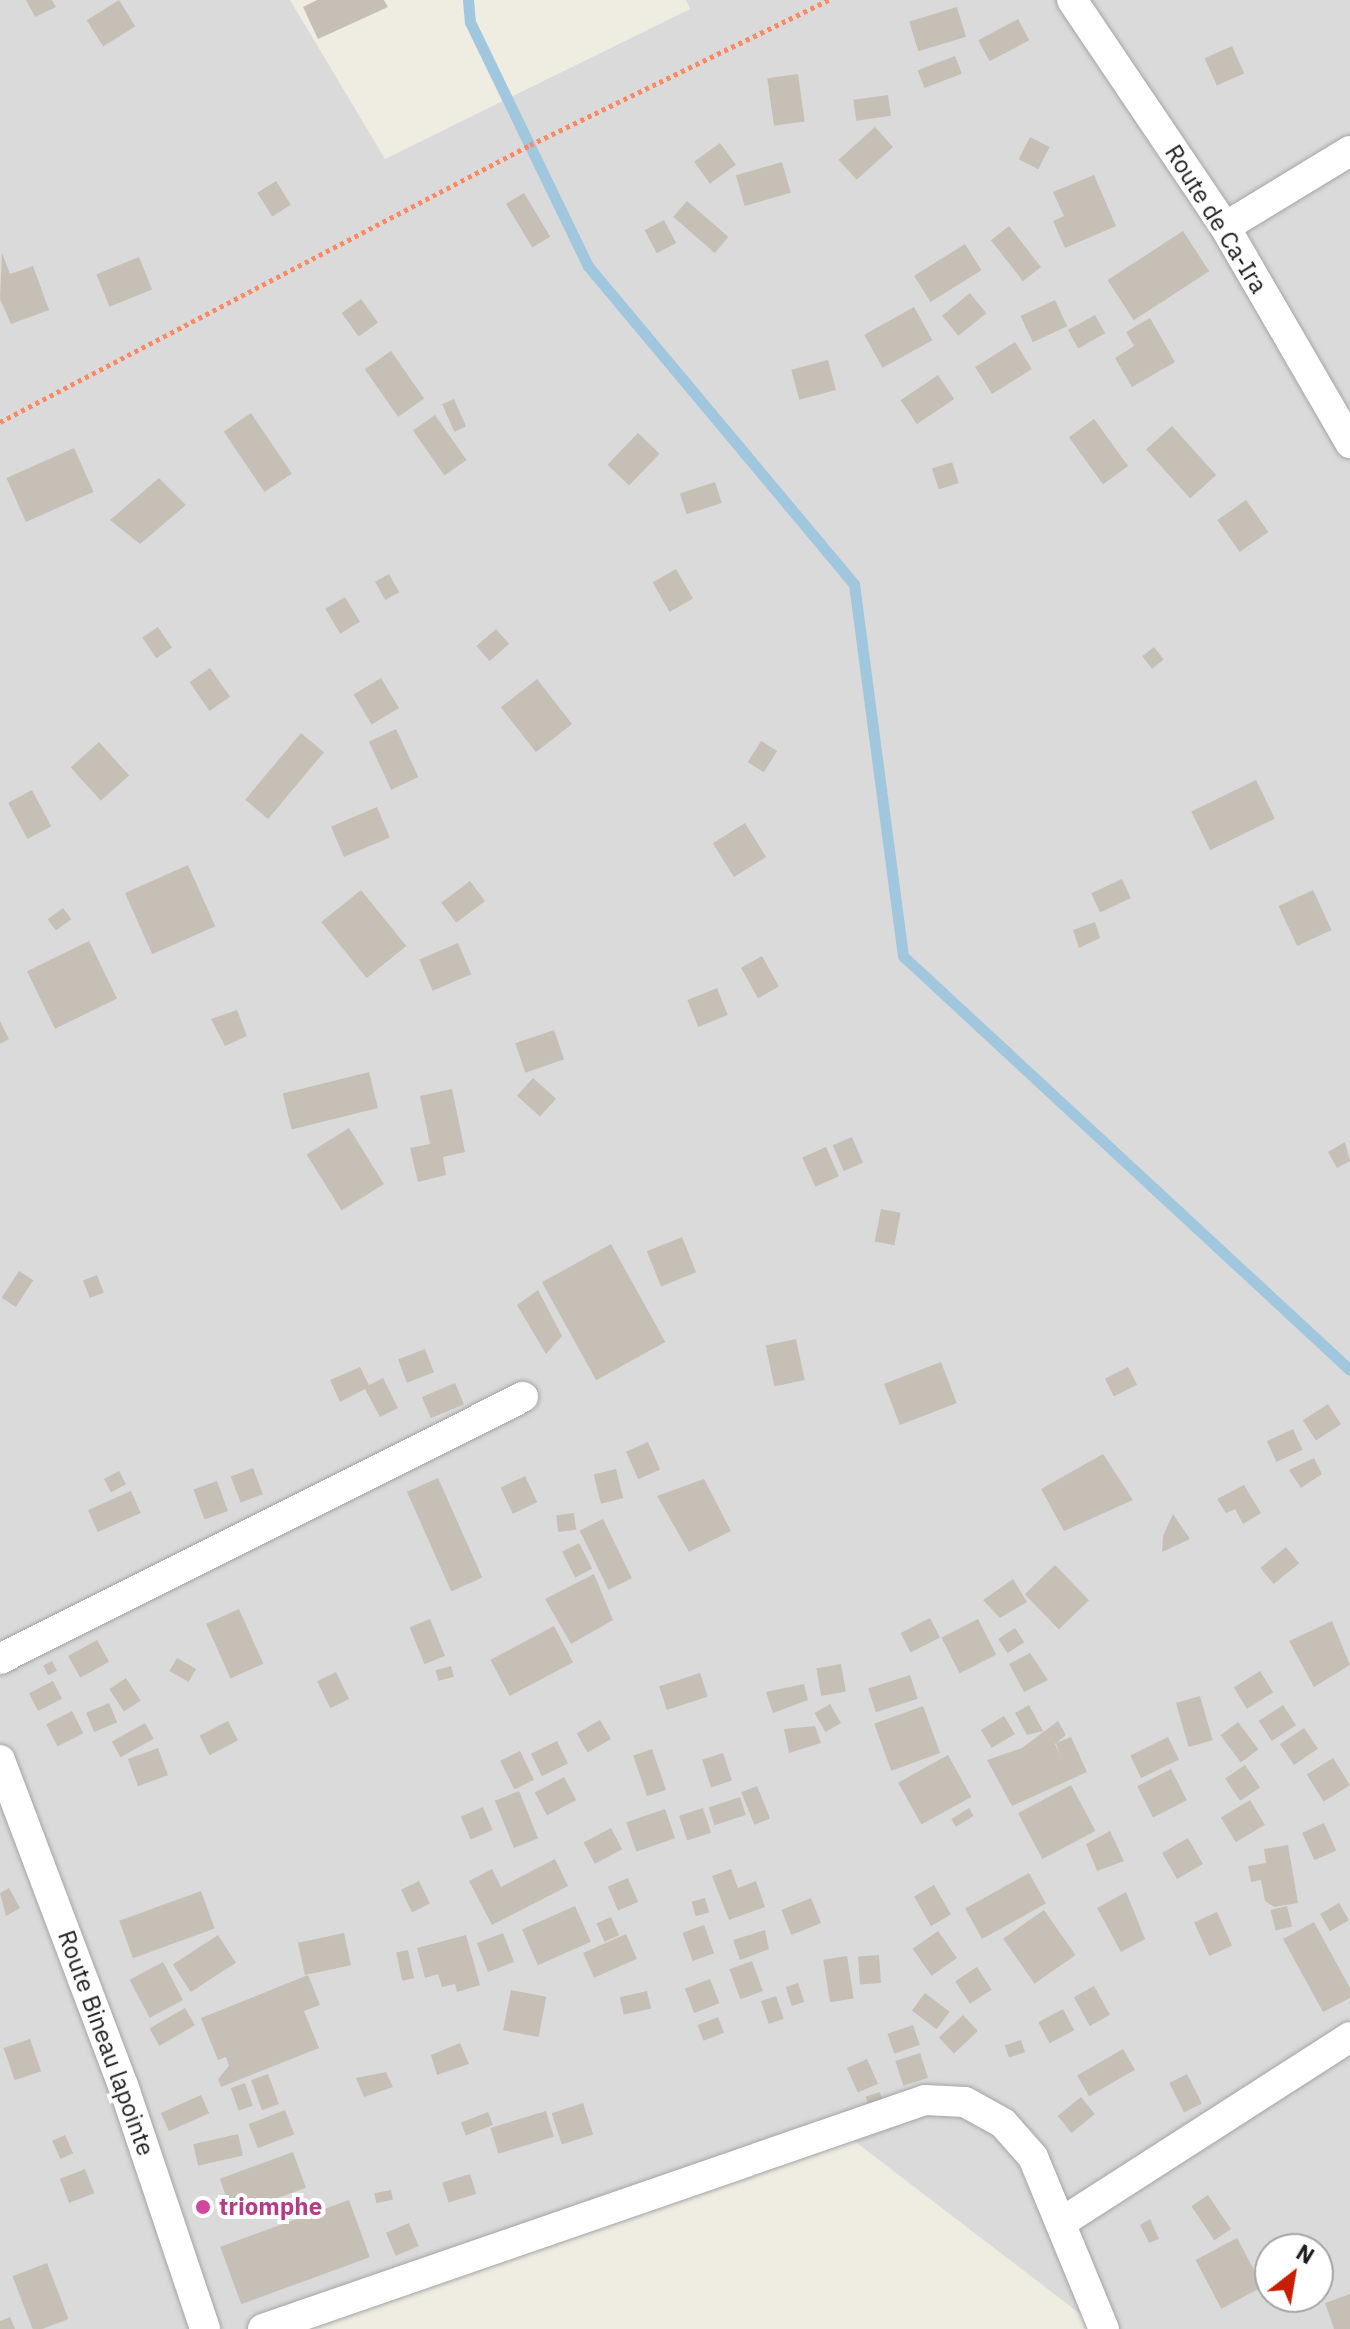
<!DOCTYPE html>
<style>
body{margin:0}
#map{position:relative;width:1350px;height:2329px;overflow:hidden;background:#efece2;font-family:"IBM Plex Sans",sans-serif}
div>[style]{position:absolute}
.residential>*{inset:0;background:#dbdada}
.stream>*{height:11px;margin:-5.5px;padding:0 5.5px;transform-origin:5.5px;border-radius:5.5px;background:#a0c7de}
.building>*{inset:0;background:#c6bfb5;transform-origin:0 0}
.path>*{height:5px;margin-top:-2.5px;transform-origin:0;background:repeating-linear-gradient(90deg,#ff8962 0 4px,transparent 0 8px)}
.roads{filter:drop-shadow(0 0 2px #a4a4a4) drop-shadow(0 0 2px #a4a4a4)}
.minor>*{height:30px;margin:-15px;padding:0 15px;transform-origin:15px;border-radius:15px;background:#fff}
.dots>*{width:22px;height:22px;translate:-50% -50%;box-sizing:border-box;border:4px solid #fff;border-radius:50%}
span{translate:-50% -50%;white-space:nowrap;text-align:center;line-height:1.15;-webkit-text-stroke:8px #fff;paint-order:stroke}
.street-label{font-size:24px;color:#1d1d1d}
.hotel-label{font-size:24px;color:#b23c85;font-weight:700}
.left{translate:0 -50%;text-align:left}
.north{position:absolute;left:1254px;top:2233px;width:80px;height:80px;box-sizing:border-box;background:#fff;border:2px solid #a5a5a5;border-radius:50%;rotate:31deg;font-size:22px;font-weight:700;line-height:32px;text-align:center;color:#1d1d1d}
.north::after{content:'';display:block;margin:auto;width:28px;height:36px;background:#c91d00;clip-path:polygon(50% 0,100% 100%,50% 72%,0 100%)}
</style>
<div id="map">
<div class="residential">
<div style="clip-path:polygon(evenodd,0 0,290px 0,385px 159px,690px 9px,686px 0,1350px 0,1350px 2329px,1100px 2329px,853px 2140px,295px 2329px,0 2329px,0 0,1270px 2249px,1318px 2249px,1318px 2297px,1270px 2297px,1270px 2249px)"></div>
</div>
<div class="stream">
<div style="left:468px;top:0;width:22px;rotate:85deg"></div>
<div style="left:470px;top:22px;width:271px;rotate:64.2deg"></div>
<div style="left:588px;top:266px;width:415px;rotate:50.1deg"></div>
<div style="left:854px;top:584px;width:375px;rotate:82.5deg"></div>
<div style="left:903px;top:956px;width:609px;rotate:42.81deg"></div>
</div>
<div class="building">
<div style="clip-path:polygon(26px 0,52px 0,56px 7px,35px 17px)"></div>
<div style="left:119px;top:0;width:31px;height:38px;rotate:58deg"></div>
<div style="clip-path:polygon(317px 0,384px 0,388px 7px,318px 39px,303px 7px)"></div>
<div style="left:957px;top:7px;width:31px;height:50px;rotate:73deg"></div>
<div style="left:1018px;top:19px;width:24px;height:45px;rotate:62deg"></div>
<div style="left:1232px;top:46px;width:30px;height:30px;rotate:66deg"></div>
<div style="left:955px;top:56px;width:19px;height:40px;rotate:69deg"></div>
<div style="left:798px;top:74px;width:48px;height:31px;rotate:82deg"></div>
<div style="left:888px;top:95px;width:21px;height:35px;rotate:82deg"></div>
<div style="left:875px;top:127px;width:27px;height:49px;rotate:48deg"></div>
<div style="left:1030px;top:137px;width:22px;height:25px;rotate:27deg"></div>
<div style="left:720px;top:143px;width:27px;height:32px;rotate:54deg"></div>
<div style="left:782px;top:162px;width:32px;height:48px;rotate:74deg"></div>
<div style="clip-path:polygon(1094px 175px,1116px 226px,1065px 248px,1053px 221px,1064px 216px,1053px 192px)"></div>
<div style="left:276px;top:181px;width:28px;height:22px;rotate:58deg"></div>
<div style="left:524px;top:193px;width:51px;height:21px;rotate:59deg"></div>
<div style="left:687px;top:201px;width:55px;height:21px;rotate:41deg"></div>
<div style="left:664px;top:220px;width:26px;height:22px;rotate:62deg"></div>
<div style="left:1009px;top:226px;width:52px;height:23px;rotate:52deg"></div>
<div style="left:1183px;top:231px;width:48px;height:90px;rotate:57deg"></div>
<div style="left:965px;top:244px;width:31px;height:60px;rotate:58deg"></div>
<div style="clip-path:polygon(2px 253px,10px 274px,33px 266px,49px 310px,11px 324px,0 299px)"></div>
<div style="left:139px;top:257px;width:35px;height:46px;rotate:68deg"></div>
<div style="left:970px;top:293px;width:26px;height:36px;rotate:51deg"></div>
<div style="left:361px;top:299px;width:29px;height:24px;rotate:54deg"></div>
<div style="left:1055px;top:300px;width:29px;height:38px;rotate:65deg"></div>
<div style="left:914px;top:307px;width:38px;height:57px;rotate:61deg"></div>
<div style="left:1095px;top:315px;width:21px;height:31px;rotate:61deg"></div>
<div style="clip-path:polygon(1150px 318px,1175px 362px,1132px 387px,1115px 358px,1134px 346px,1126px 332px)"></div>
<div style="left:1015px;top:342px;width:32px;height:47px;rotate:58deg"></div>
<div style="left:391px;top:351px;width:58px;height:32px;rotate:55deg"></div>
<div style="left:828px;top:360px;width:31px;height:38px;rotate:75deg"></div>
<div style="left:938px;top:375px;width:29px;height:45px;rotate:56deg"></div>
<div style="left:454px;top:399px;width:30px;height:13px;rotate:66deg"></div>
<div style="left:251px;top:413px;width:73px;height:33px;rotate:56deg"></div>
<div style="left:435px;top:415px;width:55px;height:27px;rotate:55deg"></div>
<div style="left:1094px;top:419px;width:58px;height:31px;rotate:54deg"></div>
<div style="left:1172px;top:426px;width:66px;height:35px;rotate:48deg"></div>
<div style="left:638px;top:433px;width:30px;height:44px;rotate:44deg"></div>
<div style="left:74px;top:448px;width:48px;height:74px;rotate:66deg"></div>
<div style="left:952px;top:462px;width:22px;height:21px;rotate:72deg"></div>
<div style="clip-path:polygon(159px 478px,186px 505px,140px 544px,110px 520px)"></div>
<div style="left:715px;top:482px;width:22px;height:37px;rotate:72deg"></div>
<div style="left:1246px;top:500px;width:39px;height:35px;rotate:55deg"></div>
<div style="left:676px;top:569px;width:34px;height:27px;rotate:60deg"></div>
<div style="left:389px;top:574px;width:21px;height:16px;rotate:61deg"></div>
<div style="left:345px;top:597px;width:29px;height:23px;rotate:59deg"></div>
<div style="left:158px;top:627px;width:25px;height:19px;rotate:56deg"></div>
<div style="left:496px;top:629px;width:20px;height:26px;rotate:49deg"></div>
<div style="left:1154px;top:647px;width:16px;height:15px;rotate:52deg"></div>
<div style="left:210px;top:668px;width:35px;height:25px;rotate:55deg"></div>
<div style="left:381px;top:678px;width:35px;height:32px;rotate:59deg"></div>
<div style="left:537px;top:679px;width:57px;height:46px;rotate:52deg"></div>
<div style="left:396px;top:729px;width:53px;height:30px;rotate:65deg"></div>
<div style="left:301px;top:733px;width:30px;height:87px;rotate:40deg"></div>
<div style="left:761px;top:741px;width:19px;height:25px;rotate:32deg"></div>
<div style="left:99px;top:742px;width:45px;height:38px;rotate:48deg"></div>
<div style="left:1256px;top:780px;width:43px;height:72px;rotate:64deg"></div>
<div style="left:32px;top:790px;width:41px;height:27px;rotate:62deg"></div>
<div style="left:377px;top:807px;width:33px;height:50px;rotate:67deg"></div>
<div style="left:745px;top:823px;width:40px;height:38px;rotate:58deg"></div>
<div style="left:188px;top:865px;width:67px;height:69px;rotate:66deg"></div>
<div style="left:1122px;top:879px;width:21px;height:34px;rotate:65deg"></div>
<div style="left:470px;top:881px;width:25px;height:36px;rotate:53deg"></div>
<div style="left:361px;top:890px;width:72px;height:51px;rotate:51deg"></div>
<div style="left:1313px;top:890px;width:44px;height:38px;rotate:65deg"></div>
<div style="left:63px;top:908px;width:14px;height:19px;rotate:54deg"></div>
<div style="clip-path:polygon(1095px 922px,1100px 938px,1079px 948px,1073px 930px)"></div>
<div style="left:89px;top:941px;width:64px;height:69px;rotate:64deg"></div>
<div style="left:458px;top:943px;width:34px;height:42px;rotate:67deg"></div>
<div style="left:762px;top:956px;width:35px;height:24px;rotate:61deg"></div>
<div style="left:717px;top:988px;width:29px;height:32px;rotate:68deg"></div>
<div style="clip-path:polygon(237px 1010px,247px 1036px,225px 1046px,211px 1019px)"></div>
<div style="clip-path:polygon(0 1021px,9px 1039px,0 1044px)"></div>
<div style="left:554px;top:1030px;width:31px;height:41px;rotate:71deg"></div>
<div style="left:369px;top:1072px;width:37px;height:89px;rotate:76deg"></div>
<div style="left:533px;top:1078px;width:31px;height:24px;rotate:42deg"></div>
<div style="clip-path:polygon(452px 1089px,465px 1152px,443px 1157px,446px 1175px,418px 1182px,410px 1148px,430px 1144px,420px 1096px)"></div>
<div style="left:349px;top:1128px;width:66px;height:50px;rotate:58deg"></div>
<div style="left:852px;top:1137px;width:28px;height:21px;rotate:67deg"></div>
<div style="clip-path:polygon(1345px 1142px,1350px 1161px,1337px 1168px,1328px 1152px)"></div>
<div style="left:826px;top:1147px;width:32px;height:26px;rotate:66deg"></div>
<div style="left:881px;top:1209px;width:20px;height:33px;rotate:11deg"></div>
<div style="left:682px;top:1237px;width:38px;height:38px;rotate:68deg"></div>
<div style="left:611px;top:1244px;width:112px;height:79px;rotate:61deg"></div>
<div style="left:19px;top:1271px;width:17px;height:32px;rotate:33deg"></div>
<div style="left:97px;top:1275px;width:19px;height:15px;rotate:69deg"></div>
<div style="clip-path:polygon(538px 1290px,562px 1336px,546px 1354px,517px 1305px)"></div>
<div style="left:796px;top:1339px;width:42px;height:31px;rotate:78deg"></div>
<div style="left:425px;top:1349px;width:25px;height:29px;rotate:69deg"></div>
<div style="left:941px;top:1362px;width:44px;height:61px;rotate:69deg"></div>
<div style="clip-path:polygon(360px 1367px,369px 1385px,383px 1378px,398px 1408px,380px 1417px,365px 1389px,340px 1402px,330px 1380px)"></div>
<div style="left:1128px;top:1367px;width:20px;height:26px;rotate:63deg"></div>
<div style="left:455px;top:1383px;width:23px;height:36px;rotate:67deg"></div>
<div style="left:1328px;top:1404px;width:24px;height:30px;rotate:57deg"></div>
<div style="left:1293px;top:1429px;width:23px;height:29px;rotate:65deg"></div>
<div style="left:648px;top:1442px;width:30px;height:24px;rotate:66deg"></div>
<div style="clip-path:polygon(1103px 1454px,1133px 1500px,1064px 1531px,1041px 1489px)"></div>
<div style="clip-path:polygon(1314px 1458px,1322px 1474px,1301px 1488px,1289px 1470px)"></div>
<div style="left:253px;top:1468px;width:28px;height:24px;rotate:69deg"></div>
<div style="left:616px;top:1469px;width:30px;height:23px;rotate:76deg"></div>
<div style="left:119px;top:1471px;width:15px;height:17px;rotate:62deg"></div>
<div style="left:525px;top:1476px;width:29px;height:27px;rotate:65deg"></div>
<div style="left:438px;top:1478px;width:109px;height:34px;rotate:66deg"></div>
<div style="clip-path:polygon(704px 1479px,731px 1531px,689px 1552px,657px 1496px)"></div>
<div style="left:217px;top:1481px;width:32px;height:25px;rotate:70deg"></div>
<div style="clip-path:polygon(1244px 1485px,1261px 1513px,1243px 1524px,1235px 1509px,1253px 1502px,1226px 1513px,1217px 1499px)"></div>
<div style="left:131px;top:1491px;width:24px;height:47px;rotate:66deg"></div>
<div style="left:574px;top:1513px;width:17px;height:18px;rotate:83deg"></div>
<div style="clip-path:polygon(1173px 1514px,1190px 1539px,1162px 1552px,1163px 1536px)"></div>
<div style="left:603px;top:1519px;width:66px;height:26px;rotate:64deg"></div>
<div style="left:579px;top:1543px;width:29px;height:19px;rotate:63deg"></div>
<div style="left:1286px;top:1547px;width:21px;height:33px;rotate:51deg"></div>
<div style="left:1055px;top:1565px;width:49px;height:42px;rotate:46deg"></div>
<div style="clip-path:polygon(594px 1574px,613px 1620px,571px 1644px,545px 1599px)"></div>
<div style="clip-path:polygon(1013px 1579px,1027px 1602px,1000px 1618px,983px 1600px)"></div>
<div style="left:239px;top:1609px;width:60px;height:36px;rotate:66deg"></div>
<div style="left:930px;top:1618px;width:22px;height:33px;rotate:63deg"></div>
<div style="left:430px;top:1619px;width:40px;height:22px;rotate:68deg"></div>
<div style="left:978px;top:1619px;width:40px;height:41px;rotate:63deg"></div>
<div style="clip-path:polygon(1332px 1621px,1350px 1665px,1314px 1687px,1289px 1641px)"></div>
<div style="left:554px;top:1626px;width:41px;height:72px;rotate:62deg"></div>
<div style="left:1015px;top:1628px;width:17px;height:20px;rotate:57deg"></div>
<div style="left:97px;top:1640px;width:25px;height:33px;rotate:61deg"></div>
<div style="clip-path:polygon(1030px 1653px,1048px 1680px,1024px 1692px,1009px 1664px)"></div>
<div style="left:177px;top:1658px;width:22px;height:15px;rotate:30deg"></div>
<div style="left:52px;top:1661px;width:11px;height:10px;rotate:63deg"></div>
<div style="left:841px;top:1664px;width:28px;height:25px;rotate:80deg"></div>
<div style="left:451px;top:1666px;width:11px;height:16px;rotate:75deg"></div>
<div style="left:1260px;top:1671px;width:25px;height:31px;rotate:58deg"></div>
<div style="left:336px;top:1672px;width:30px;height:21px;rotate:64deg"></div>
<div style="left:700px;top:1673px;width:25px;height:43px;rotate:72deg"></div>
<div style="left:910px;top:1675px;width:25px;height:44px;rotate:72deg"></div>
<div style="left:126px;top:1678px;width:27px;height:20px;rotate:57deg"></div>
<div style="left:53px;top:1681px;width:20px;height:27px;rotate:63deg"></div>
<div style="clip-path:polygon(804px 1684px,808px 1700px,773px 1713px,766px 1692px)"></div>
<div style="left:1200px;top:1696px;width:46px;height:25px;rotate:74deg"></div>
<div style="left:109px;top:1703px;width:21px;height:25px;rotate:67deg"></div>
<div style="left:830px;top:1704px;width:22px;height:18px;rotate:60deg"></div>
<div style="clip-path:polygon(1029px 1705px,1043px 1731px,1027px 1735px,1015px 1713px)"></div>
<div style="left:1283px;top:1705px;width:24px;height:29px;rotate:57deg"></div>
<div style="left:923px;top:1706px;width:50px;height:52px;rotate:70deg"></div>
<div style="left:72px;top:1711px;width:25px;height:29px;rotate:63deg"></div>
<div style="left:1004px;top:1716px;width:21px;height:27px;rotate:59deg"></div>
<div style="left:600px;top:1720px;width:22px;height:27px;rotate:60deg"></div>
<div style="left:228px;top:1721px;width:22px;height:32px;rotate:63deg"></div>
<div style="clip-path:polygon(1058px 1721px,1066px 1735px,1055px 1744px,1060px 1755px,1056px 1743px,1071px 1737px,1087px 1772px,1012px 1806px,987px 1760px,1022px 1748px)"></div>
<div style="left:1238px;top:1722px;width:34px;height:22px;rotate:53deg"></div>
<div style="left:145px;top:1723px;width:18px;height:38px;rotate:61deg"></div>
<div style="clip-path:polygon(815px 1726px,821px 1743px,789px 1753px,784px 1729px)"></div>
<div style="left:1304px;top:1728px;width:25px;height:29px;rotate:56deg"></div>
<div style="left:1168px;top:1737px;width:25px;height:42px;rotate:64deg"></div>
<div style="left:557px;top:1741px;width:25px;height:29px;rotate:64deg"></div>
<div style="left:158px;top:1748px;width:29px;height:32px;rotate:70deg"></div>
<div style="left:652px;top:1749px;width:43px;height:20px;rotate:71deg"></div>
<div style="left:520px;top:1751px;width:32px;height:22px;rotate:64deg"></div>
<div style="left:723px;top:1753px;width:29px;height:22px;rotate:72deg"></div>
<div style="left:948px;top:1755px;width:48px;height:57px;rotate:61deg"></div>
<div style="left:1333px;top:1758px;width:32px;height:31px;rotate:58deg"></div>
<div style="left:1245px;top:1765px;width:27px;height:24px;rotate:56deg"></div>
<div style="left:1171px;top:1769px;width:35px;height:38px;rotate:63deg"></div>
<div style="left:564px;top:1777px;width:26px;height:33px;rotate:62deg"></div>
<div style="left:1071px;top:1785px;width:52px;height:60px;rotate:62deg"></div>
<div style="left:757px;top:1786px;width:35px;height:17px;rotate:68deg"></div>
<div style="left:519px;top:1791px;width:51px;height:26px;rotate:68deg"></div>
<div style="left:740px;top:1797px;width:19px;height:33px;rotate:72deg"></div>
<div style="left:1250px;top:1800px;width:29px;height:34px;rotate:59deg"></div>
<div style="left:483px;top:1807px;width:25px;height:24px;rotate:67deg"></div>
<div style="left:703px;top:1808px;width:26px;height:25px;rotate:72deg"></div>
<div style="left:969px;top:1808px;width:9px;height:21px;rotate:58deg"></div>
<div style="left:665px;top:1809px;width:31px;height:41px;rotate:71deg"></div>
<div style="left:1324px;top:1823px;width:30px;height:24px;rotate:66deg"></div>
<div style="left:611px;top:1828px;width:24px;height:31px;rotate:62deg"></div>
<div style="clip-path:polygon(1110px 1831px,1124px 1861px,1097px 1871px,1086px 1844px)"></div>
<div style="left:1188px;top:1838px;width:30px;height:30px;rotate:60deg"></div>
<div style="clip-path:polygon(1288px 1845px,1298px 1903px,1274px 1907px,1265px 1901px,1261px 1880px,1251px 1882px,1248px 1866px,1266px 1863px,1264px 1849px)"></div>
<div style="clip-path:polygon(555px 1859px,568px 1886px,492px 1925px,469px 1881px,492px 1869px,501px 1887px)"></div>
<div style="clip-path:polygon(731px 1869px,738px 1888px,756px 1881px,765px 1907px,729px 1920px,712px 1876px)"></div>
<div style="left:1029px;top:1873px;width:35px;height:73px;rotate:61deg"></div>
<div style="left:628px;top:1878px;width:26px;height:22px;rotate:67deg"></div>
<div style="left:419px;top:1881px;width:25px;height:20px;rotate:64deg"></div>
<div style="left:934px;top:1885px;width:34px;height:23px;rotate:60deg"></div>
<div style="clip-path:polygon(9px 1888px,20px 1908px,6px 1916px,0 1893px)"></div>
<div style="left:201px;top:1891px;width:40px;height:87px;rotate:70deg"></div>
<div style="clip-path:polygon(1126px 1892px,1145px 1939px,1121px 1952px,1097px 1908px)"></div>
<div style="left:705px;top:1898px;width:15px;height:14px;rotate:74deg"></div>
<div style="left:811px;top:1898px;width:27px;height:32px;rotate:68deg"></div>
<div style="left:1339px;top:1903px;width:20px;height:22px;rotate:60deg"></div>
<div style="left:575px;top:1906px;width:39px;height:58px;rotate:66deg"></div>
<div style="left:1287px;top:1906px;width:21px;height:17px;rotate:76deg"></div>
<div style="left:1044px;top:1910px;width:55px;height:50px;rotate:55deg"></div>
<div style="left:1217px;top:1912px;width:37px;height:25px;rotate:66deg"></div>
<div style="left:611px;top:1917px;width:20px;height:16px;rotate:66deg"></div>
<div style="clip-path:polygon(1314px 1922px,1350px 1988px,1350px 1998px,1323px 2012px,1283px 1939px)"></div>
<div style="left:704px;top:1925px;width:30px;height:23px;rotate:70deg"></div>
<div style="clip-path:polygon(765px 1930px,769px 1949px,740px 1960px,733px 1940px)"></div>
<div style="left:938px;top:1931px;width:33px;height:31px;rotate:55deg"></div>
<div style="left:344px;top:1933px;width:33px;height:47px;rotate:78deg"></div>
<div style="left:503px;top:1933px;width:31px;height:28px;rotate:69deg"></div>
<div style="left:626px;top:1934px;width:27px;height:47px;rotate:66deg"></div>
<div style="left:218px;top:1935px;width:33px;height:54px;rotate:57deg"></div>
<div style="clip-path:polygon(466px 1935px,480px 1985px,457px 1992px,455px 1984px,442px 1987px,438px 1974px,425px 1978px,417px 1948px)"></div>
<div style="left:408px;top:1950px;width:29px;height:12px;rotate:78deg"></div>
<div style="left:879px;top:1955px;width:28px;height:21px;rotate:86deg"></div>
<div style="left:847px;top:1956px;width:43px;height:24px;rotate:81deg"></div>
<div style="left:752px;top:1961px;width:32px;height:24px;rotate:70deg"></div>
<div style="left:163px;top:1962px;width:43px;height:38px;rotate:62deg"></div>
<div style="left:977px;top:1967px;width:27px;height:26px;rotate:57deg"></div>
<div style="clip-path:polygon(308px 1975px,320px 2005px,304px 2011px,319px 2048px,221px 2087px,218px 2079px,229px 2066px,226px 2057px,218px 2060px,201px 2018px)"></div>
<div style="left:710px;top:1979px;width:26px;height:27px;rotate:69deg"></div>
<div style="left:798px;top:1983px;width:20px;height:13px;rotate:72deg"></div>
<div style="left:1094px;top:1986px;width:33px;height:23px;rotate:61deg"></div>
<div style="left:511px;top:1990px;width:36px;height:41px;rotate:11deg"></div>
<div style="left:647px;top:1991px;width:18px;height:28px;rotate:77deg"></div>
<div style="left:925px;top:1993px;width:31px;height:22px;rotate:37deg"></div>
<div style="left:776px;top:1996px;width:24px;height:16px;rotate:71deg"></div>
<div style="left:185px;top:2008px;width:20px;height:41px;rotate:60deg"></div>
<div style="left:1063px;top:2009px;width:24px;height:28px;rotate:62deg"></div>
<div style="left:963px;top:2015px;width:22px;height:33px;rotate:47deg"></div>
<div style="left:718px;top:2017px;width:17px;height:22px;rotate:69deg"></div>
<div style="left:913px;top:2025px;width:21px;height:27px;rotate:71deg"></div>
<div style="left:30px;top:2039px;width:34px;height:28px;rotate:71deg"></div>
<div style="left:1021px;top:2040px;width:13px;height:17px;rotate:72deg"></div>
<div style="clip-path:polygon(460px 2043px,469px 2064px,437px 2075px,431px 2055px)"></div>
<div style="left:1123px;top:2049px;width:24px;height:53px;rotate:60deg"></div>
<div style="left:920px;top:2053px;width:26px;height:26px;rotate:72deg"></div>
<div style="left:867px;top:2059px;width:27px;height:22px;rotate:66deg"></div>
<div style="clip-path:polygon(386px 2072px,393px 2087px,364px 2097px,356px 2078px)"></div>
<div style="left:268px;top:2074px;width:32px;height:18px;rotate:70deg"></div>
<div style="left:1187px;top:2074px;width:33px;height:20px;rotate:63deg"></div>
<div style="left:245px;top:2083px;width:24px;height:15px;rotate:71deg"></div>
<div style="left:880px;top:2092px;width:14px;height:15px;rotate:73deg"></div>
<div style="left:201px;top:2095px;width:20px;height:44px;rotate:66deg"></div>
<div style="left:1081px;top:2097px;width:22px;height:30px;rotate:51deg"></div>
<div style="left:583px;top:2103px;width:33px;height:33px;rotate:72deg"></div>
<div style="left:285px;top:2110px;width:26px;height:39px;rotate:69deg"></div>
<div style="left:546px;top:2111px;width:27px;height:58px;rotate:73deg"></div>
<div style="left:488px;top:2112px;width:14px;height:29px;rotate:69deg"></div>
<div style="left:238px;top:2134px;width:22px;height:46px;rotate:77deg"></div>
<div style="left:65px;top:2135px;width:20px;height:14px;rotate:66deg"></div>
<div style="left:293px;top:2152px;width:38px;height:78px;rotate:70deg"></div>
<div style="left:85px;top:2169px;width:26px;height:27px;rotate:69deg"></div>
<div style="left:470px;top:2174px;width:21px;height:29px;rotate:73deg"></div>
<div style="left:391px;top:2190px;width:10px;height:17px;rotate:79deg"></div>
<div style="left:1208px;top:2195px;width:41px;height:20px;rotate:56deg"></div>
<div style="left:349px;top:2200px;width:61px;height:137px;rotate:70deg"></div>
<div style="clip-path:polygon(1150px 2219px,1159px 2239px,1149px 2243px,1140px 2225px)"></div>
<div style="left:409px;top:2223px;width:25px;height:25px;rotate:67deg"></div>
<div style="left:1237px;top:2238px;width:55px;height:47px;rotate:62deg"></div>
<div style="left:47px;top:2263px;width:60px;height:37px;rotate:69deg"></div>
<div style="clip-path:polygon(1350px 2294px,1350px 2329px,1334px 2329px,1325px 2303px)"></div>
<div style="clip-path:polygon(10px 2317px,15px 2329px,0 2329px,0 2321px)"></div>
</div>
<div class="path">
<div style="left:0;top:422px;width:598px;rotate:-27.59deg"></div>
<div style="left:530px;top:145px;width:332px;rotate:-25.9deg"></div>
</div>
<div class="roads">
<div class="minor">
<div style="left:1072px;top:0;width:274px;rotate:56deg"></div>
<div style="left:1225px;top:227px;width:250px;rotate:59.9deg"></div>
<div style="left:1225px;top:227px;width:146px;rotate:-31.3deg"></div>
<div style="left:0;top:1659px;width:585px;rotate:-26.61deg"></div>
<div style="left:0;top:1760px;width:347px;rotate:69.3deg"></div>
<div style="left:123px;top:2085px;width:257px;rotate:71.4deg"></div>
<div style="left:1062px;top:2222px;width:342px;rotate:-32.7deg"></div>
<div style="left:263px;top:2329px;width:700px;rotate:-19.08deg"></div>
<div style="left:925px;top:2100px;width:40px;rotate:2.9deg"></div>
<div style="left:965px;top:2102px;width:43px;rotate:28.9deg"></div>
<div style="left:1003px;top:2123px;width:45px;rotate:48.6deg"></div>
<div style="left:1033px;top:2157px;width:186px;rotate:67.6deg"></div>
</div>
</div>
<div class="dots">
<div style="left:203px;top:2207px;background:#d1479c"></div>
</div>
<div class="street-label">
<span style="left:1216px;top:219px;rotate:58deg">Route de Ca-Ira</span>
<span style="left:106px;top:2043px;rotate:70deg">Route Bineau lapointe</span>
</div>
<div class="hotel-label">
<span class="left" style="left:219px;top:2207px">triomphe</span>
</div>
<div class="north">N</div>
</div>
